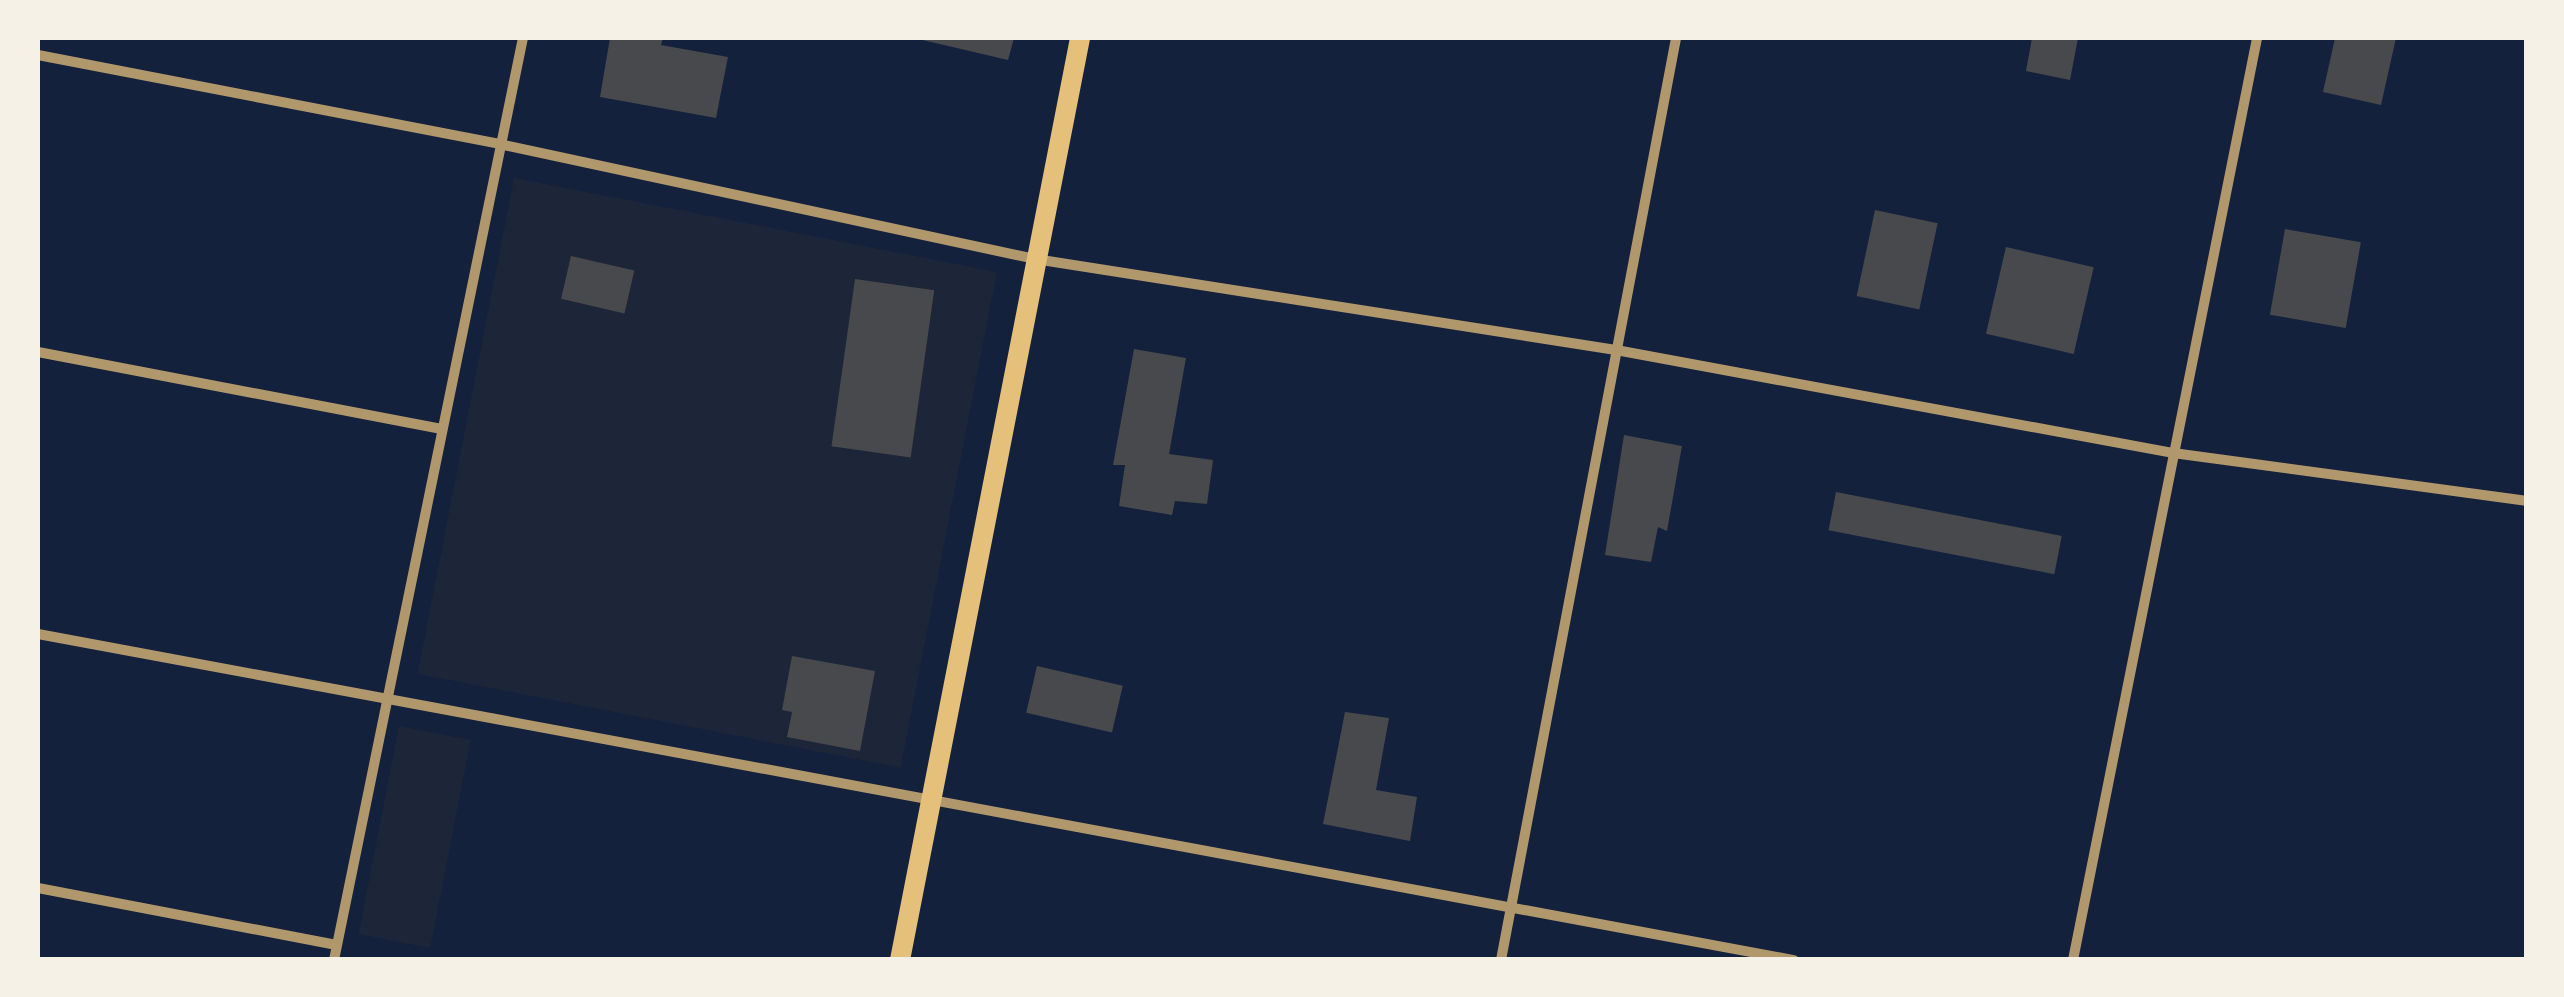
<!DOCTYPE html>
<style>
body{margin:0}
#map{position:relative;width:2564px;height:997px;overflow:hidden;background:#14213d;font-family:"Public Sans",sans-serif}
div>[style]{position:absolute}
.green>*{inset:0;background:#1d2539;transform-origin:0 0}
.building>*{inset:0;background:#48494c;transform-origin:0 0}
.minor>*{height:10px;margin:-5px;padding:0 5px;transform-origin:5px;border-radius:5px;background:#b1986c}
.secondary>*{height:20px;margin:-10px;padding:0 10px;transform-origin:10px;border-radius:10px;background:#e5c07b}
span{translate:-50% -50%;white-space:nowrap;text-align:center;line-height:1.15;-webkit-text-stroke:10px #f6f1e7;paint-order:stroke}
.frame{position:absolute;inset:0;border:40px solid #f6f1e7;pointer-events:none}
</style>
<div id="map">
<div class="green">
<div style="left:514px;top:178px;width:492px;height:505px;rotate:11deg"></div>
<div style="left:399px;top:726px;width:73px;height:212px;rotate:11deg"></div>
</div>
<div class="building">
<div style="clip-path:polygon(610px 38px,663px 38px,661px 45px,728px 57px,716px 118px,600px 97px)"></div>
<div style="clip-path:polygon(914px 38px,1014px 38px,1008px 60px)"></div>
<div style="clip-path:polygon(2032px 38px,2078px 38px,2070px 80px,2026px 71px)"></div>
<div style="clip-path:polygon(2335px 38px,2396px 38px,2381px 105px,2323px 92px)"></div>
<div style="left:1875px;top:210px;width:64px;height:88px;rotate:12deg"></div>
<div style="left:2285px;top:229px;width:77px;height:87px;rotate:10deg"></div>
<div style="left:2006px;top:247px;width:90px;height:89px;rotate:13deg"></div>
<div style="left:571px;top:256px;width:65px;height:44px;rotate:13deg"></div>
<div style="left:855px;top:279px;width:80px;height:169px;rotate:8deg"></div>
<div style="clip-path:polygon(1134px 349px,1186px 358px,1169px 454px,1213px 460px,1207px 504px,1175px 501px,1172px 515px,1119px 506px,1125px 465px,1113px 465px)"></div>
<div style="clip-path:polygon(1624px 435px,1682px 446px,1667px 531px,1658px 527px,1651px 562px,1605px 555px)"></div>
<div style="left:1836px;top:492px;width:230px;height:39px;rotate:11deg"></div>
<div style="clip-path:polygon(792px 656px,875px 671px,860px 751px,787px 737px,792px 712px,782px 710px)"></div>
<div style="left:1037px;top:666px;width:88px;height:48px;rotate:13deg"></div>
<div style="clip-path:polygon(1345px 712px,1389px 718px,1376px 790px,1417px 797px,1410px 841px,1323px 824px)"></div>
</div>
<div class="minor">
<div style="left:38px;top:55px;width:470px;rotate:10.9deg"></div>
<div style="left:499px;top:144px;width:548px;rotate:12.11deg"></div>
<div style="left:1035px;top:259px;width:588px;rotate:8.9deg"></div>
<div style="left:1616px;top:350px;width:566px;rotate:10.48deg"></div>
<div style="left:2173px;top:453px;width:356px;rotate:7.7deg"></div>
<div style="left:38px;top:352px;width:411px;rotate:10.8deg"></div>
<div style="left:38px;top:634px;width:1786px;rotate:10.52deg"></div>
<div style="left:38px;top:888px;width:304px;rotate:10.8deg"></div>
<div style="left:334px;top:960px;width:941px;rotate:-78.42deg"></div>
<div style="left:1501px;top:960px;width:938px;rotate:-79.25deg"></div>
<div style="left:2073px;top:960px;width:940px;rotate:-78.71deg"></div>
</div>
<div class="secondary">
<div style="left:900px;top:960px;width:939px;rotate:-78.95deg"></div>
</div>
<div class="frame"></div>
</div>
